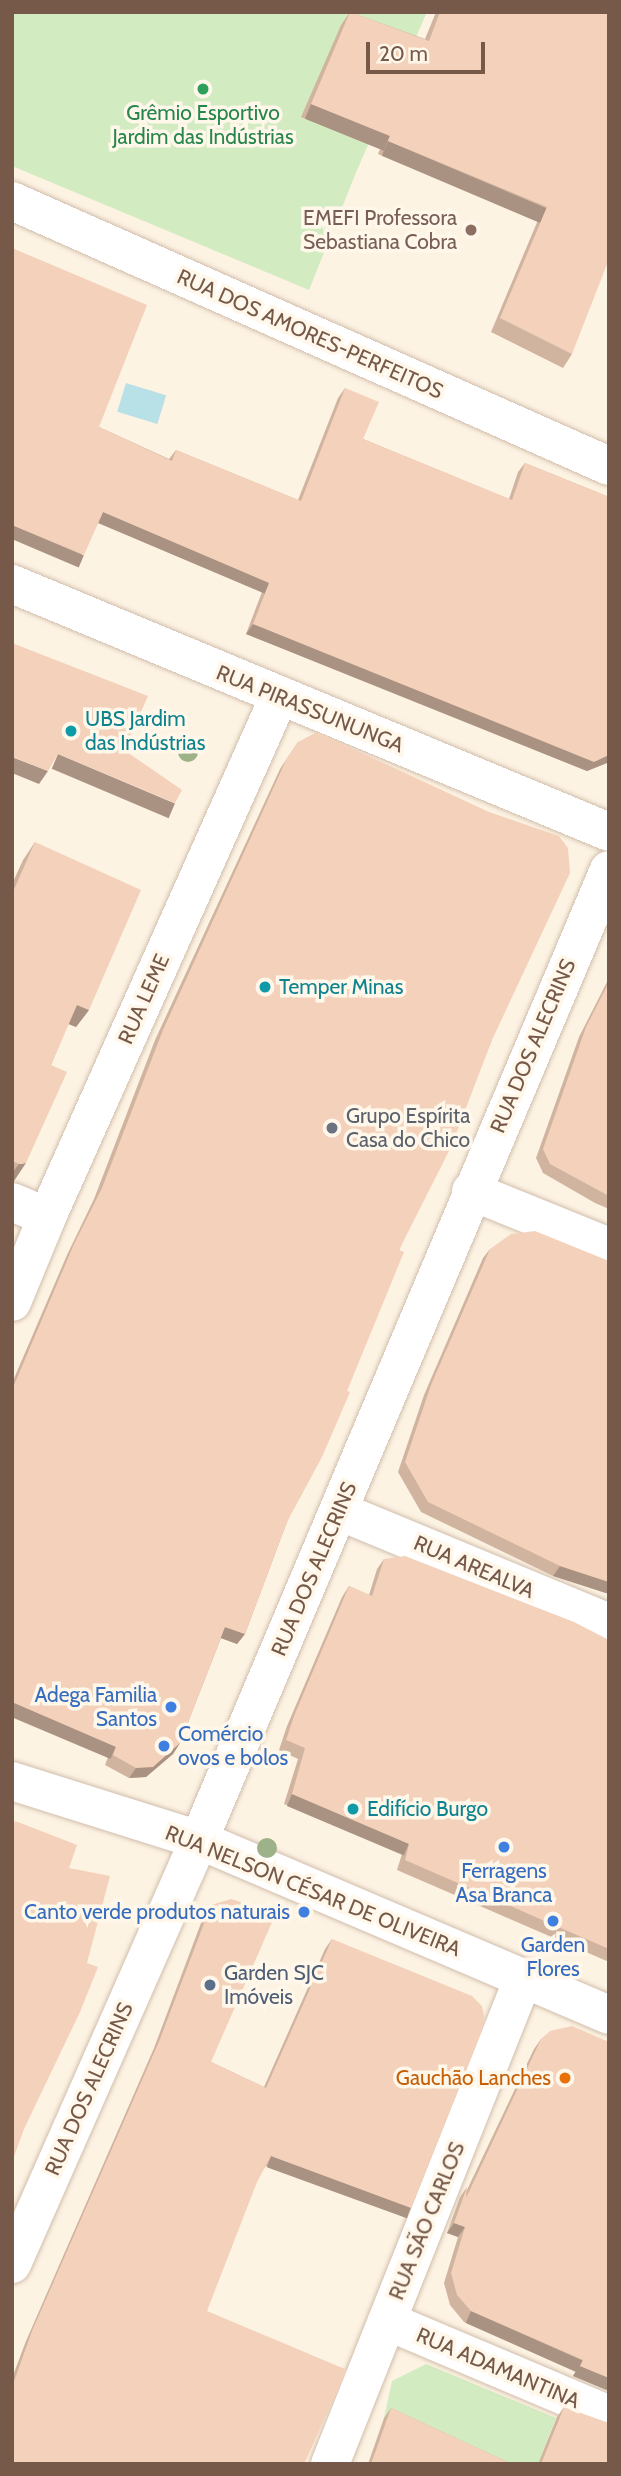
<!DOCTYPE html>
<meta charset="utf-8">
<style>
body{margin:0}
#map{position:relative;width:621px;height:2476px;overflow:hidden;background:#fdf3e3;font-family:Cabin,sans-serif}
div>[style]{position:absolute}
.green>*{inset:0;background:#d2ebc1}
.water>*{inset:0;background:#b7e0e7;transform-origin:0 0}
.roads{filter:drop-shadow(0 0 2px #d1bdac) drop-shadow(0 0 2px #d1bdac)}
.minor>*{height:38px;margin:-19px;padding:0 19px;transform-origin:19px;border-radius:19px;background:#fff}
.trees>*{width:20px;height:20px;margin:-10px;border-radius:50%;background:#9eb289}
.wall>*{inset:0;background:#d1b4a0}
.shaded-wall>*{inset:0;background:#aa9282;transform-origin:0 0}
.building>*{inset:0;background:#f3d1ba}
.dots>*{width:19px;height:19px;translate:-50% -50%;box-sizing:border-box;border:4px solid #fff7ea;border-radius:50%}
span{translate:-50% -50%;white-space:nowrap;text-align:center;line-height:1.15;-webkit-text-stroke:7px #fff7ea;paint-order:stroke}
.leisure-label{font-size:21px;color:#27864d}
.education-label{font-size:21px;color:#785e54}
.right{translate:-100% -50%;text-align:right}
.street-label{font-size:21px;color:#765948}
.culture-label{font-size:21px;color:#0d838f}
.left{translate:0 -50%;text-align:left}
.worship-label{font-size:21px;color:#5b616d}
.shop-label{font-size:21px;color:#366cbe}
.service-label{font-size:21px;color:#4e5e75}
.food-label{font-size:21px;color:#c56008}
.frame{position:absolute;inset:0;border:14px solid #765948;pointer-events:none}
.scale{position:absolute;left:366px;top:42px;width:119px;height:32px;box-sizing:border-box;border:4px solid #765948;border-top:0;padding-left:9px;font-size:21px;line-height:24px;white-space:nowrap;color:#765948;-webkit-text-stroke:5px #fff7ea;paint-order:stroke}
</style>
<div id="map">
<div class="green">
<div style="clip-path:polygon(12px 12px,427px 12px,357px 170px,309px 290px,12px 166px)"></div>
<div style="clip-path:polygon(426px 2364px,556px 2418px,538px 2464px,484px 2464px,384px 2418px,392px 2381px)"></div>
</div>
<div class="water">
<div style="left:126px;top:383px;width:42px;height:30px;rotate:17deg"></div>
</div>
<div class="roads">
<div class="minor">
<div style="left:12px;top:201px;width:653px;rotate:23.94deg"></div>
<div style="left:12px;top:584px;width:646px;rotate:22.56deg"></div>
<div style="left:471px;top:1191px;width:149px;rotate:22.1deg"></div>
<div style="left:12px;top:1202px;width:38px;rotate:23deg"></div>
<div style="left:12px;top:1302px;width:92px;rotate:-67.6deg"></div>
<div style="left:47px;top:1217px;width:569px;rotate:-65.96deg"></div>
<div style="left:339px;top:1511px;width:292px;rotate:22.5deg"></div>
<div style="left:12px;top:1781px;width:196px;rotate:17.5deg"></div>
<div style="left:199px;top:1840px;width:446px;rotate:23.1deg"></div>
<div style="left:12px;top:2264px;width:463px;rotate:-66.2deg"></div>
<div style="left:199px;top:1840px;width:1053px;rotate:-67.09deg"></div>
<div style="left:387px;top:2321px;width:241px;rotate:22.9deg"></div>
<div style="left:330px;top:2464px;width:522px;rotate:-68.3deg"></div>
</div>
</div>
<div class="trees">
<div style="left:188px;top:752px"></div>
<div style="left:267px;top:1848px"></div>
</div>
<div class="wall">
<div style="clip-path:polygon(350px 12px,425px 39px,436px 12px,609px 12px,572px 354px,563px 368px,491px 332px,538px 220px,378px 154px,380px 149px,301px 117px,341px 25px)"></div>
<div style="clip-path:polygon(12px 248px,99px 427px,169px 459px,176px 450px,298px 500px,338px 398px,345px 388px,363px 439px,509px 499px,518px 472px,525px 463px,609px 497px,609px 760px,607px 763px,587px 771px,246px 634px,262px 592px,98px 523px,77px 565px,12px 538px)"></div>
<div style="clip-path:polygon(298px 742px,492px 1040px,399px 1250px,287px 1522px,245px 1634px,237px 1644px,221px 1638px,180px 1743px,173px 1754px,146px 1777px,129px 1778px,105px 1765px,108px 1757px,12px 1716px,12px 1383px,67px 1255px,94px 1199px,155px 1040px,280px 769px)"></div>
<div style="clip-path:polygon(35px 842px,89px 1010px,76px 1027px,68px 1024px,51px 1065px,14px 1181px,12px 1181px,12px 884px,23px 860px)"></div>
<div style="clip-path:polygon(609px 978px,609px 1209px,595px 1203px,543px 1173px,536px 1158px,579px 1037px)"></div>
<div style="clip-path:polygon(490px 1249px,609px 1261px,609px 1594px,553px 1576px,421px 1512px,398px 1472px,424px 1395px,483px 1258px)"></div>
<div style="clip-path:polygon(384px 1559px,609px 1640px,609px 1962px,397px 1870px,402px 1854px,284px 1804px,298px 1759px,279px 1750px,287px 1726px,342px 1597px,349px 1586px,369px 1595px,377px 1569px)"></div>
<div style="clip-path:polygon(211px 1905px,211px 2062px,264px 2087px,325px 1949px,332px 1939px,411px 2208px,405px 2217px,266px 2166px,12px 2464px,12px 2378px,26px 2341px,154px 2048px,204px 1915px)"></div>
<div style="clip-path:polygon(541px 2039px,609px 2391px,573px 2376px,576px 2370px,464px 2322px,450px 2305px,444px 2283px,458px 2237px,447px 2233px,460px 2197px,467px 2187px,466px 2192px,534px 2049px)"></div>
<div style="clip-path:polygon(564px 2407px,609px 2464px,538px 2464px,557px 2417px)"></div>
<div style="clip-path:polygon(391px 2408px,512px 2464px,368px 2464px,384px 2418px)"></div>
</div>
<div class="shaded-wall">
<div style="left:311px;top:104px;width:85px;height:16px;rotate:22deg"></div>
<div style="left:388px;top:141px;width:172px;height:16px;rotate:23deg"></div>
<div style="left:103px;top:512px;width:181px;height:12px;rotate:23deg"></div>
<div style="left:12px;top:525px;width:78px;height:13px;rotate:23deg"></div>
<div style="clip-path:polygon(253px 624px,609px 755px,609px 760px,607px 763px,587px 771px,246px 634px)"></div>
<div style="left:58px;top:754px;width:127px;height:16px;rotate:23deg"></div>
<div style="clip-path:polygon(12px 757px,48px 771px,39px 784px,12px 773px)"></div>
<div style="clip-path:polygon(77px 1005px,89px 1010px,76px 1027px,64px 1022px)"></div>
<div style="clip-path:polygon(26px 1163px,14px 1181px,12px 1181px,12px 1173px,19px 1164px)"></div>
<div style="clip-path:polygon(560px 1566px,609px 1582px,609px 1594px,553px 1576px)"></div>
<div style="clip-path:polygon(225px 1627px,245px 1634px,237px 1644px,218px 1637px)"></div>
<div style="left:12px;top:1702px;width:113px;height:14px;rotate:23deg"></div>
<div style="clip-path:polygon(180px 1743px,173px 1754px,146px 1777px,129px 1778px,136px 1768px)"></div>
<div style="left:292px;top:1794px;width:127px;height:13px;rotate:23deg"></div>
<div style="left:271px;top:2156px;width:149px;height:12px;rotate:20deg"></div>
<div style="clip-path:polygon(454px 2223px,465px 2227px,458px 2237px,447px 2233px)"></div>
<div style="left:471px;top:2311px;width:122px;height:13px;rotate:24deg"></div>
<div style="clip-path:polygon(580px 2366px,609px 2378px,609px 2391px,573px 2376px)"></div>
</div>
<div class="building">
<div style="clip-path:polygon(350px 12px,429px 41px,440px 12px,609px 12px,609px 259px,572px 354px,500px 318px,547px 207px,388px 141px,390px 136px,311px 104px)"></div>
<div style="clip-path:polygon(12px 248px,147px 305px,99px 427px,172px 461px,176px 450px,301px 501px,345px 388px,379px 402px,363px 439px,512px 500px,525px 463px,609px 497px,609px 755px,594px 762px,253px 624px,269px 583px,103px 512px,84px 555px,12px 525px)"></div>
<div style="clip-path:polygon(12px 643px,148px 696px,124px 750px,182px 790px,175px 803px,58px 754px,48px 771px,12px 757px)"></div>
<div style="clip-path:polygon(317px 732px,489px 812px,559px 836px,568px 848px,570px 873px,492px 1040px,451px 1147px,399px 1250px,404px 1252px,347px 1391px,350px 1392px,322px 1457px,287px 1522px,245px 1634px,225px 1627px,180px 1743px,153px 1767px,136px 1768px,113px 1755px,116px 1747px,12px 1702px,12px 1390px,74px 1244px,102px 1188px,163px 1030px,287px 758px,298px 742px)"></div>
<div style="clip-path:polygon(35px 842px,141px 890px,89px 1010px,77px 1005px,51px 1065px,67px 1072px,26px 1163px,19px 1164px,12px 1161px,12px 894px)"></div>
<div style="clip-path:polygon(609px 982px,609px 1196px,550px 1164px,543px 1149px,586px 1027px)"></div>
<div style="clip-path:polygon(535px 1231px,609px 1261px,609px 1582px,560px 1566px,428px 1502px,405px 1462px,431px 1385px,490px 1249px,511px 1234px)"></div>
<div style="clip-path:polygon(405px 1556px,574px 1622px,609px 1640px,609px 1949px,405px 1860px,409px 1844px,292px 1794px,305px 1748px,286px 1740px,294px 1716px,349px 1586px,372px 1596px,384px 1559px)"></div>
<div style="clip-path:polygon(12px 1821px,18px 1822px,77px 1845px,69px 1868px,110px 1876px,87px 1963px,98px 1967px,80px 2012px,24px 2129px,12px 2162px)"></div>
<div style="clip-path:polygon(231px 1899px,276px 1913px,211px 2062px,266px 2088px,332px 1939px,472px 1996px,482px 2006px,484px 2016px,482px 2030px,411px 2208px,271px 2156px,257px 2182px,207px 2311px,347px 2370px,304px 2464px,12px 2464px,12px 2387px,32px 2331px,160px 2039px,211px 1905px)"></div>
<div style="clip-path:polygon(572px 2026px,609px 2042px,609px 2378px,580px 2366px,583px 2360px,471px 2311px,457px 2295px,451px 2273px,465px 2227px,454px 2223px,467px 2187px,466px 2198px,541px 2039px,550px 2031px)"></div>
<div style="clip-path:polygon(564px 2407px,609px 2423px,609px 2464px,541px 2464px)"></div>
<div style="clip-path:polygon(391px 2408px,512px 2464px,371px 2464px)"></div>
</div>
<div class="dots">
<div style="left:203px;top:89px;background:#2e9e5b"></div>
<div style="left:471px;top:230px;background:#8d6e63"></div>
<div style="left:71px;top:731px;background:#0f9aa8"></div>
<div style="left:265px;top:987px;background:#0f9aa8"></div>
<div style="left:332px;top:1128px;background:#6b7280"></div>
<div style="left:171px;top:1707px;background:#3f7fe0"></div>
<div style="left:164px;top:1746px;background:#3f7fe0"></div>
<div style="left:353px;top:1809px;background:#0f9aa8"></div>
<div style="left:504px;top:1847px;background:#3f7fe0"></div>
<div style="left:304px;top:1912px;background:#3f7fe0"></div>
<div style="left:553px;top:1921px;background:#3f7fe0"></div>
<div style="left:210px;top:1985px;background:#5c6f8a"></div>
<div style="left:565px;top:2078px;background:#e8710a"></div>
</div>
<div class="leisure-label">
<span style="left:203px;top:125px">Grêmio Esportivo<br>Jardim das Indústrias</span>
</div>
<div class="education-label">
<span class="right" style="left:457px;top:230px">EMEFI Professora<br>Sebastiana Cobra</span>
</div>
<div class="street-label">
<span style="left:310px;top:334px;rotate:24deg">RUA DOS AMORES-PERFEITOS</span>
<span style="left:310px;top:709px;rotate:22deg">RUA PIRASSUNUNGA</span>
<span style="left:144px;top:999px;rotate:-66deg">RUA LEME</span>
<span style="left:533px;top:1046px;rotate:-67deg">RUA DOS ALECRINS</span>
<span style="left:474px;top:1567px;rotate:23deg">RUA AREALVA</span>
<span style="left:314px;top:1569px;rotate:-67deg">RUA DOS ALECRINS</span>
<span style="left:313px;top:1891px;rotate:22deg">RUA NELSON CÉSAR DE OLIVEIRA</span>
<span style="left:89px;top:2089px;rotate:-66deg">RUA DOS ALECRINS</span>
<span style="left:427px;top:2221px;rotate:-68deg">RUA SÃO CARLOS</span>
<span style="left:498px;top:2368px;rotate:23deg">RUA ADAMANTINA</span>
</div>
<div class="culture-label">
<span class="left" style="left:85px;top:731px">UBS Jardim<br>das Indústrias</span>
<span class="left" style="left:279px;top:987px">Temper Minas</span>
<span class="left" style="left:367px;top:1809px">Edifício Burgo</span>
</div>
<div class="worship-label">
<span class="left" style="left:346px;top:1128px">Grupo Espírita<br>Casa do Chico</span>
</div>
<div class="shop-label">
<span class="right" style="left:157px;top:1707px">Adega Familia<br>Santos</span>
<span class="left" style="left:178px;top:1746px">Comércio<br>ovos e bolos</span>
<span style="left:504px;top:1883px">Ferragens<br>Asa Branca</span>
<span class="right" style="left:290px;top:1912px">Canto verde produtos naturais</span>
<span style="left:553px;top:1957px">Garden<br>Flores</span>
</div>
<div class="service-label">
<span class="left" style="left:224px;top:1985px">Garden SJC<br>Imóveis</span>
</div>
<div class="food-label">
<span class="right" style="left:551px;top:2078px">Gauchão Lanches</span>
</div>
<div class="frame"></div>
<div class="scale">20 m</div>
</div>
